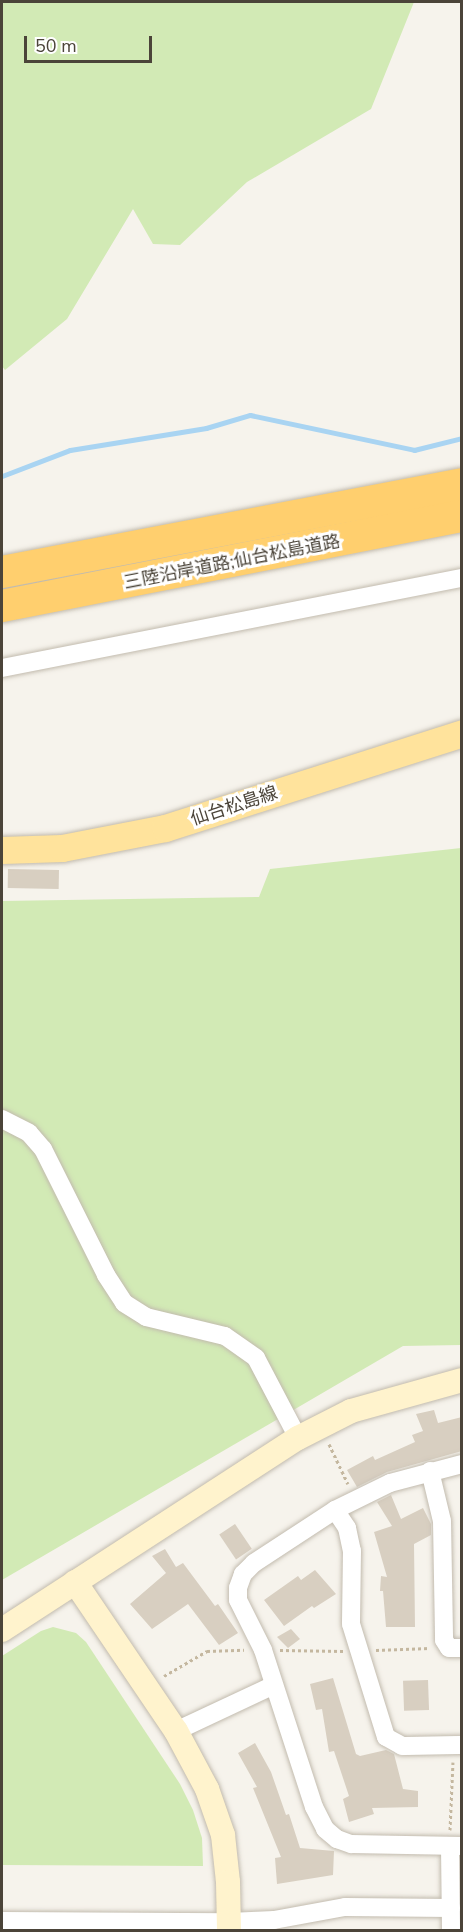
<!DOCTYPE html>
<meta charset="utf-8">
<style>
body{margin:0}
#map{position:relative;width:463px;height:1932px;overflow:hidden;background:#f6f3ec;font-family:"Nunito Sans","Noto Sans JP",sans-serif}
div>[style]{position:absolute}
.green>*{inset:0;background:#d2eab5}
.stream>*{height:5px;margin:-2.5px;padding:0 2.5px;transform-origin:2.5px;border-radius:2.5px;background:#a9d4f2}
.building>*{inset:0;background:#d8cfc1;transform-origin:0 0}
.path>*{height:3px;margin-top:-1.5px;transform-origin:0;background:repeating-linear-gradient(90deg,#c4b79f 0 3px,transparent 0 6px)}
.roads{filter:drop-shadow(0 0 2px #c2bbae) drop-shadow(0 0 2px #c2bbae)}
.street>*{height:18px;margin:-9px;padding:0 9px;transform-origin:9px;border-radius:9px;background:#fff}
.secondary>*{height:24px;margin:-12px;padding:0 12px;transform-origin:12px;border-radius:12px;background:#fff3cd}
.primary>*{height:27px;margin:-13.5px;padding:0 13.5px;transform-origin:13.5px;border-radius:13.5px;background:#ffe39c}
.highway>*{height:32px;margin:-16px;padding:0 16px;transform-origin:16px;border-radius:16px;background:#ffcf6e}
span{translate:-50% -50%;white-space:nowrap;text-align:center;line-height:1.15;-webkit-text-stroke:6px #fff;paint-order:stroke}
.street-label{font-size:18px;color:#4b4439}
.frame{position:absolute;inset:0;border:3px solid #4b4439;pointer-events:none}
.scale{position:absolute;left:24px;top:36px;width:128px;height:27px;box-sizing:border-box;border:3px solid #4b4439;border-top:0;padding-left:8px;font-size:18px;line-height:21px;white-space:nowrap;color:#4b4439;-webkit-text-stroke:4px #fff;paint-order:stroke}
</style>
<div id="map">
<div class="green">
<div style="clip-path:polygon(2px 2px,414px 2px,371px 109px,247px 182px,180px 245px,153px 244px,133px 209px,67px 319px,5px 370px,2px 366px)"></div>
<div style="clip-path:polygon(461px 848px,461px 1345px,403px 1346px,2px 1580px,2px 901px,259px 897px,270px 869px)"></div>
<div style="clip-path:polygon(53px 1627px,76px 1633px,86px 1642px,180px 1784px,193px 1810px,202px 1838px,203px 1866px,2px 1865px,2px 1656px,41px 1631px)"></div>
</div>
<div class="stream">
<div style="left:2px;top:476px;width:73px;rotate:-20.9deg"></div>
<div style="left:70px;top:450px;width:138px;rotate:-9.2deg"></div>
<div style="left:206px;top:428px;width:46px;rotate:-16.5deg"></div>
<div style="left:250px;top:415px;width:168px;rotate:12deg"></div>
<div style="left:414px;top:450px;width:49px;rotate:-14deg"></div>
</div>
<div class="building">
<div style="left:8px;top:869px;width:51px;height:19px;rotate:1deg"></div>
<div style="clip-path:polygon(434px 1410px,438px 1423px,462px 1417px,462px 1451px,387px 1472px,357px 1487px,347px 1470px,373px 1456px,375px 1460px,415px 1442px,412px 1435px,423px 1431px,416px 1414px)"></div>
<div style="clip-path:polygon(391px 1495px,401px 1519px,423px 1508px,431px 1524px,431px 1535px,414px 1544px,415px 1627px,386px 1627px,383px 1591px,380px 1591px,381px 1576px,387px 1577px,374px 1532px,392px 1526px,377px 1502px)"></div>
<div style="left:235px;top:1524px;width:30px;height:19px;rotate:56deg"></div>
<div style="clip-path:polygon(165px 1549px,176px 1567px,183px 1563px,215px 1606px,218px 1604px,238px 1633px,219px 1645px,188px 1604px,152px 1629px,130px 1604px,166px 1573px,152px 1556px)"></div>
<div style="clip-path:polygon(315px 1570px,336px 1594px,314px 1608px,312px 1606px,284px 1626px,264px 1600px,298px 1576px,301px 1580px)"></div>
<div style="clip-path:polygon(291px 1629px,300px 1639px,288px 1648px,277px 1637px)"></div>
<div style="clip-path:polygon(333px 1678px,356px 1754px,360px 1756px,386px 1750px,394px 1754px,403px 1789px,418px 1791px,418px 1807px,372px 1808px,374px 1814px,349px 1822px,343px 1799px,349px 1796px,334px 1751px,329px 1752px,322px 1709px,316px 1710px,310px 1684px)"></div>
<div style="left:428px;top:1680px;width:30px;height:25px;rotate:88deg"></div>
<div style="clip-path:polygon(255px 1743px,271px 1772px,286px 1815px,289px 1814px,300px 1848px,334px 1851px,333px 1875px,277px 1884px,275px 1858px,281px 1857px,253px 1788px,257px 1787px,238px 1753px)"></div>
</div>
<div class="path">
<div style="left:329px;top:1444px;width:44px;rotate:64.6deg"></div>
<div style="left:280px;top:1650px;width:63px;rotate:0.9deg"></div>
<div style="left:376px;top:1650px;width:54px;rotate:-2.1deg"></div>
<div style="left:164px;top:1676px;width:50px;rotate:-30.2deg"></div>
<div style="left:207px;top:1651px;width:37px;rotate:-2deg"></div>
<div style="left:450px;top:1830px;width:68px;rotate:-87.5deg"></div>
</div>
<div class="roads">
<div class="street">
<div style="left:2px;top:668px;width:469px;rotate:-11.1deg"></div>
<div style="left:2px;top:1119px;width:30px;rotate:27deg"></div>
<div style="left:29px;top:1133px;width:21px;rotate:49deg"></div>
<div style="left:43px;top:1149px;width:141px;rotate:63.4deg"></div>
<div style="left:106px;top:1275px;width:33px;rotate:57deg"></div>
<div style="left:124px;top:1303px;width:26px;rotate:32deg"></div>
<div style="left:146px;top:1317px;width:81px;rotate:13.5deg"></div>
<div style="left:225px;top:1336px;width:38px;rotate:35deg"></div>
<div style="left:256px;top:1358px;width:90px;rotate:62.3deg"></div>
<div style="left:462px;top:1464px;width:74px;rotate:165.2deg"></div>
<div style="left:390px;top:1483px;width:61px;rotate:153.9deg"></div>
<div style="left:335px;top:1510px;width:97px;rotate:146.8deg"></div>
<div style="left:254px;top:1563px;width:16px;rotate:135deg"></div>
<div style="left:243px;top:1574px;width:15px;rotate:110deg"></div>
<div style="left:238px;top:1588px;width:12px;rotate:90deg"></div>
<div style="left:238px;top:1600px;width:56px;rotate:63.4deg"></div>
<div style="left:263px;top:1650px;width:165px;rotate:72deg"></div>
<div style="left:314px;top:1807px;width:25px;rotate:63deg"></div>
<div style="left:325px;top:1829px;width:16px;rotate:40deg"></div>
<div style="left:337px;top:1839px;width:15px;rotate:20deg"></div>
<div style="left:351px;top:1844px;width:111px;rotate:1deg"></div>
<div style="left:430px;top:1471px;width:51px;rotate:76.5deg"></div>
<div style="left:442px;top:1521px;width:119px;rotate:89deg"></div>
<div style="left:444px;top:1640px;width:9px;rotate:58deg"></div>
<div style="left:449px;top:1648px;width:13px"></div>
<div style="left:335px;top:1510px;width:22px;rotate:56deg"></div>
<div style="left:347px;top:1528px;width:24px;rotate:78deg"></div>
<div style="left:352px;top:1551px;width:73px;rotate:90.8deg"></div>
<div style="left:351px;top:1624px;width:118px;rotate:72.8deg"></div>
<div style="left:386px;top:1737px;width:18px;rotate:29deg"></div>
<div style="left:402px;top:1746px;width:60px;rotate:-1deg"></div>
<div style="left:176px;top:1731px;width:108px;rotate:-25.1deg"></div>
<div style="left:450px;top:1847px;width:83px;rotate:89.3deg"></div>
<div style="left:2px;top:1921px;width:227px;rotate:0.3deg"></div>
<div style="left:229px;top:1922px;width:45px;rotate:-2.5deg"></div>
<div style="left:274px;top:1920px;width:72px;rotate:-10.4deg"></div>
<div style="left:345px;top:1907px;width:106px;rotate:0.5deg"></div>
</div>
<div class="secondary">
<div style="left:75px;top:1582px;width:180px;rotate:55.9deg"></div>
<div style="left:176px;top:1731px;width:66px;rotate:61.9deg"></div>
<div style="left:207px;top:1789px;width:49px;rotate:70.8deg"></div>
<div style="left:223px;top:1835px;width:47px;rotate:83.9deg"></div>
<div style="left:228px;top:1882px;width:48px;rotate:88.8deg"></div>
<div style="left:2px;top:1630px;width:353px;rotate:-33deg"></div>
<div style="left:298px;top:1438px;width:59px;rotate:-27deg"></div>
<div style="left:351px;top:1411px;width:115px;rotate:-15.6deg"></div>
</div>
<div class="primary">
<div style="left:2px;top:850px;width:60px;rotate:-1.9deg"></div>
<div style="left:62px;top:848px;width:105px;rotate:-11deg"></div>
<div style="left:165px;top:828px;width:312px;rotate:-17.7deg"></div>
</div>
<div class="highway">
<div style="left:2px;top:572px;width:468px;rotate:-10.8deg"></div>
<div style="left:2px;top:606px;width:469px;rotate:-11.1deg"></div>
</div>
</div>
<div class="street-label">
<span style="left:232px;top:562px;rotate:-11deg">三陸沿岸道路;仙台松島道路</span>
<span style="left:234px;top:806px;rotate:-18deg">仙台松島線</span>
</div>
<div class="frame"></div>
<div class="scale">50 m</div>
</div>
